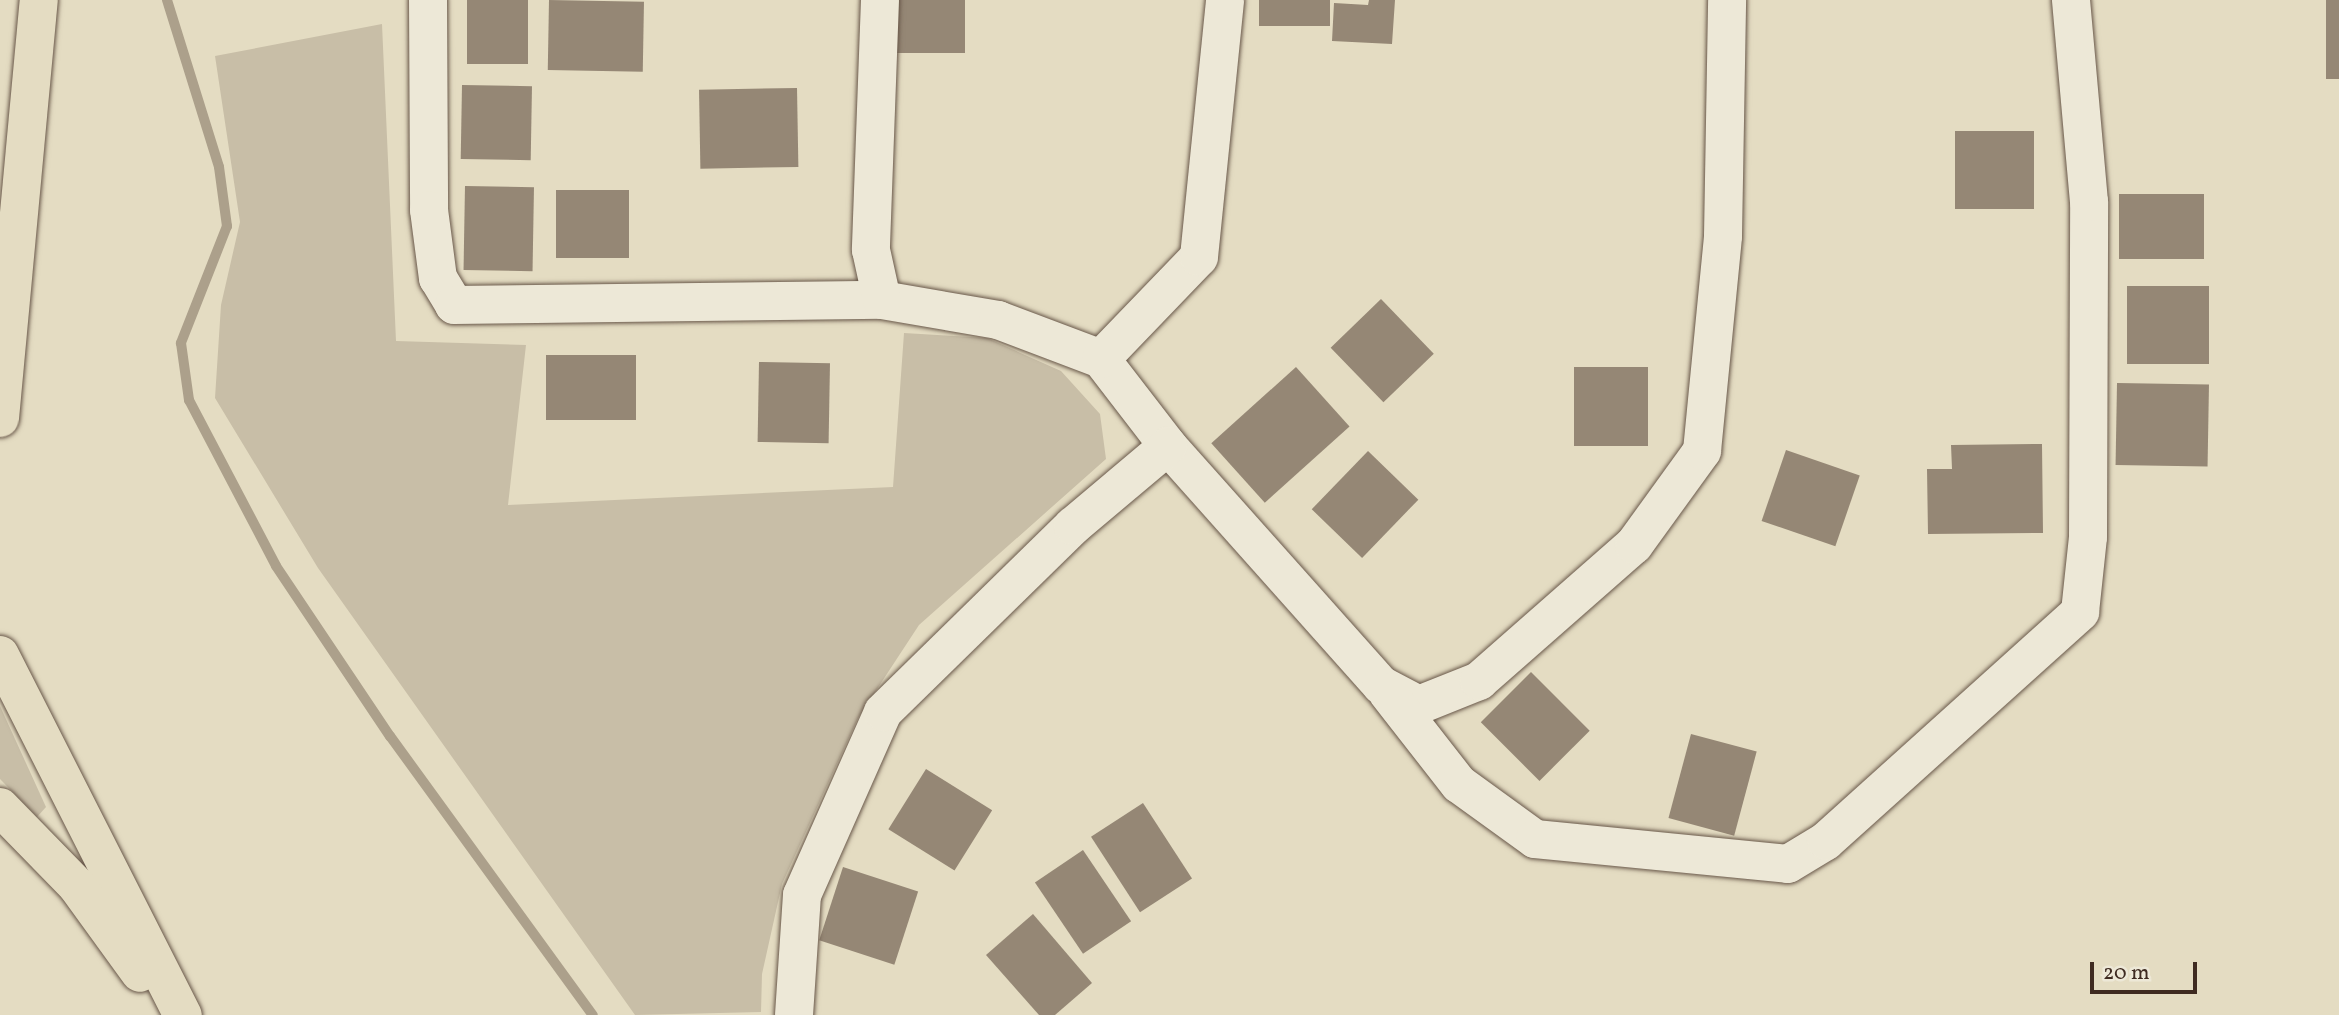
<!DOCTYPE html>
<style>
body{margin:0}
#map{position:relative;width:2339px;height:1015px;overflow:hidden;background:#e4dcc2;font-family:Vollkorn,serif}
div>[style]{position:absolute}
.green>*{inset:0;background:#c8bea7}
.stream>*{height:10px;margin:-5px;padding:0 5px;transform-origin:5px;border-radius:5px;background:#aca08b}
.building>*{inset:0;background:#958775;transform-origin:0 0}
.roads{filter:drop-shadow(0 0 2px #685749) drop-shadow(0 0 2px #685749)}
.minor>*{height:38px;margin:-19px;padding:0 19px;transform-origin:19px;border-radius:19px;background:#ede8d7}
.highway>*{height:38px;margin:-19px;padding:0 19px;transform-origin:19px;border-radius:19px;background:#e4dcc2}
span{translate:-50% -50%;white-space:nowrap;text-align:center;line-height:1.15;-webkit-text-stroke:5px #ede8d7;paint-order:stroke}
.scale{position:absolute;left:2090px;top:962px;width:107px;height:32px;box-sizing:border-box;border:4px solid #3f2b21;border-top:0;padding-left:9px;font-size:21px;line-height:24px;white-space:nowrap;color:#3f2b21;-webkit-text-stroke:5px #ede8d7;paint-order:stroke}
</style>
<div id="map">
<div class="green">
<div style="clip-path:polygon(382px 24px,396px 341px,526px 345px,508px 505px,893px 487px,904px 333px,987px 338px,1061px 371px,1100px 414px,1106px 459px,919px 625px,858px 718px,782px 884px,762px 974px,761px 1012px,635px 1015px,318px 568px,215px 398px,221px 305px,240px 222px,215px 56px)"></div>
<div style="clip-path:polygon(0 706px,46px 807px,37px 817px,0 779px)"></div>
</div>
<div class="stream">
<div style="left:167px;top:0;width:175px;rotate:72.7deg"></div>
<div style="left:219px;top:167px;width:60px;rotate:82.3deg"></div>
<div style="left:227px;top:226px;width:126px;rotate:111.5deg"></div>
<div style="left:181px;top:343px;width:58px;rotate:82deg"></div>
<div style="left:189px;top:400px;width:187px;rotate:62.3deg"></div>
<div style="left:276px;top:566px;width:205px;rotate:56.2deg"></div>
<div style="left:390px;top:736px;width:345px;rotate:54deg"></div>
</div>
<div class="building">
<div style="left:467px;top:0;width:61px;height:64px"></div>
<div style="left:549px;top:0;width:95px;height:70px;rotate:1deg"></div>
<div style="left:889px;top:0;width:76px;height:53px"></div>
<div style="left:1259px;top:0;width:71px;height:26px"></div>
<div style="clip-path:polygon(1369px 0,1395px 0,1392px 44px,1332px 41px,1334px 3px,1368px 5px)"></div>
<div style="left:2326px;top:0;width:13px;height:79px"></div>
<div style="left:462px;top:85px;width:70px;height:74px;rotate:1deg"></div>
<div style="left:797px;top:88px;width:79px;height:98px;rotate:89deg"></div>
<div style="left:1955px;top:131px;width:79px;height:78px"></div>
<div style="left:465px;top:186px;width:69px;height:84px;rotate:1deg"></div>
<div style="left:556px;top:190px;width:73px;height:68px"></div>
<div style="left:2204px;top:194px;width:65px;height:85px;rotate:90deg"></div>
<div style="left:2127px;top:286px;width:82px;height:78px"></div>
<div style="left:1381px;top:299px;width:76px;height:70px;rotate:46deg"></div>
<div style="left:546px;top:355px;width:90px;height:65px"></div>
<div style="left:759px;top:362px;width:71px;height:80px;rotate:1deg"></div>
<div style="left:1296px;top:367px;width:80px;height:114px;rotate:48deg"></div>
<div style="left:1574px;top:367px;width:74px;height:79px"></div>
<div style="left:2117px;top:383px;width:92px;height:82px;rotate:1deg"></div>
<div style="clip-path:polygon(2042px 444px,2043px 533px,1928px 534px,1927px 469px,1952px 469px,1951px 445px)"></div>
<div style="left:1786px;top:450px;width:78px;height:75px;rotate:19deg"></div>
<div style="left:1368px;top:451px;width:70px;height:81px;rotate:44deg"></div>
<div style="left:1531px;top:672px;width:83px;height:71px;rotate:45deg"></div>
<div style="left:1691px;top:734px;width:68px;height:87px;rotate:15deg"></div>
<div style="left:926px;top:769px;width:78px;height:71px;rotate:32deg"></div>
<div style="left:1143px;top:803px;width:90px;height:62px;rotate:57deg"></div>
<div style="left:1083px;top:850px;width:86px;height:58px;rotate:56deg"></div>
<div style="left:843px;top:867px;width:79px;height:77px;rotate:18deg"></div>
<div style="clip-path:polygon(1033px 914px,1092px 983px,1055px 1015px,1039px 1015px,986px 955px)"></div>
</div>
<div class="roads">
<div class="minor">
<div style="left:428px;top:0;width:210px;rotate:89.7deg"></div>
<div style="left:429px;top:210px;width:69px;rotate:82.5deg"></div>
<div style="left:438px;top:278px;width:31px;rotate:59deg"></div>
<div style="left:454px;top:305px;width:428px;rotate:-0.7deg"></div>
<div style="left:882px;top:300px;width:118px;rotate:9.8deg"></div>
<div style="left:998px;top:320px;width:110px;rotate:20.7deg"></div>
<div style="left:1101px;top:359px;width:110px;rotate:52.4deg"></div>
<div style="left:1168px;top:446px;width:320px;rotate:48.3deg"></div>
<div style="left:1381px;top:685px;width:43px;rotate:27.8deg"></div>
<div style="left:1419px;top:705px;width:65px;rotate:-21.8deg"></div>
<div style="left:1479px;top:681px;width:206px;rotate:-41.3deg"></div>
<div style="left:1634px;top:545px;width:116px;rotate:-54.1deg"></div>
<div style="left:1702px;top:451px;width:216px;rotate:-84.4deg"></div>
<div style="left:1723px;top:236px;width:236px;rotate:-89deg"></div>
<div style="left:880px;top:0;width:250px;rotate:92.1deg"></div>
<div style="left:871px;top:250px;width:51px;rotate:77.6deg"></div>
<div style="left:1101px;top:359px;width:141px;rotate:-46.1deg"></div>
<div style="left:1199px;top:257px;width:258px;rotate:-84.2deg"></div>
<div style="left:1387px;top:692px;width:117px;rotate:52deg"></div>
<div style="left:1459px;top:784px;width:94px;rotate:35.9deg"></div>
<div style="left:1535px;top:839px;width:254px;rotate:5.6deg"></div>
<div style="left:1788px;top:864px;width:44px;rotate:-31.2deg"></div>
<div style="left:1826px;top:841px;width:342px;rotate:-42deg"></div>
<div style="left:2080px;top:612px;width:75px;rotate:-83.9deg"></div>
<div style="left:2088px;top:537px;width:335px;rotate:-89.8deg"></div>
<div style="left:2089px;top:202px;width:203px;rotate:-95.1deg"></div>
<div style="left:794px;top:1015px;width:120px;rotate:-86.2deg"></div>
<div style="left:802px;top:895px;width:200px;rotate:-66.1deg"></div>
<div style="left:883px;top:712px;width:266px;rotate:-44.4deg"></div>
<div style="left:1073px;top:526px;width:124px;rotate:-40.1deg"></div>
</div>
<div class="highway">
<div style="left:0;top:418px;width:420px;rotate:-84.7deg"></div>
<div style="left:0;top:655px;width:404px;rotate:63.1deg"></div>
<div style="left:0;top:807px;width:110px;rotate:45.7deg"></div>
<div style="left:77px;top:886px;width:107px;rotate:54.1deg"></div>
</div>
</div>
<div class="scale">20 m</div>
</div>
